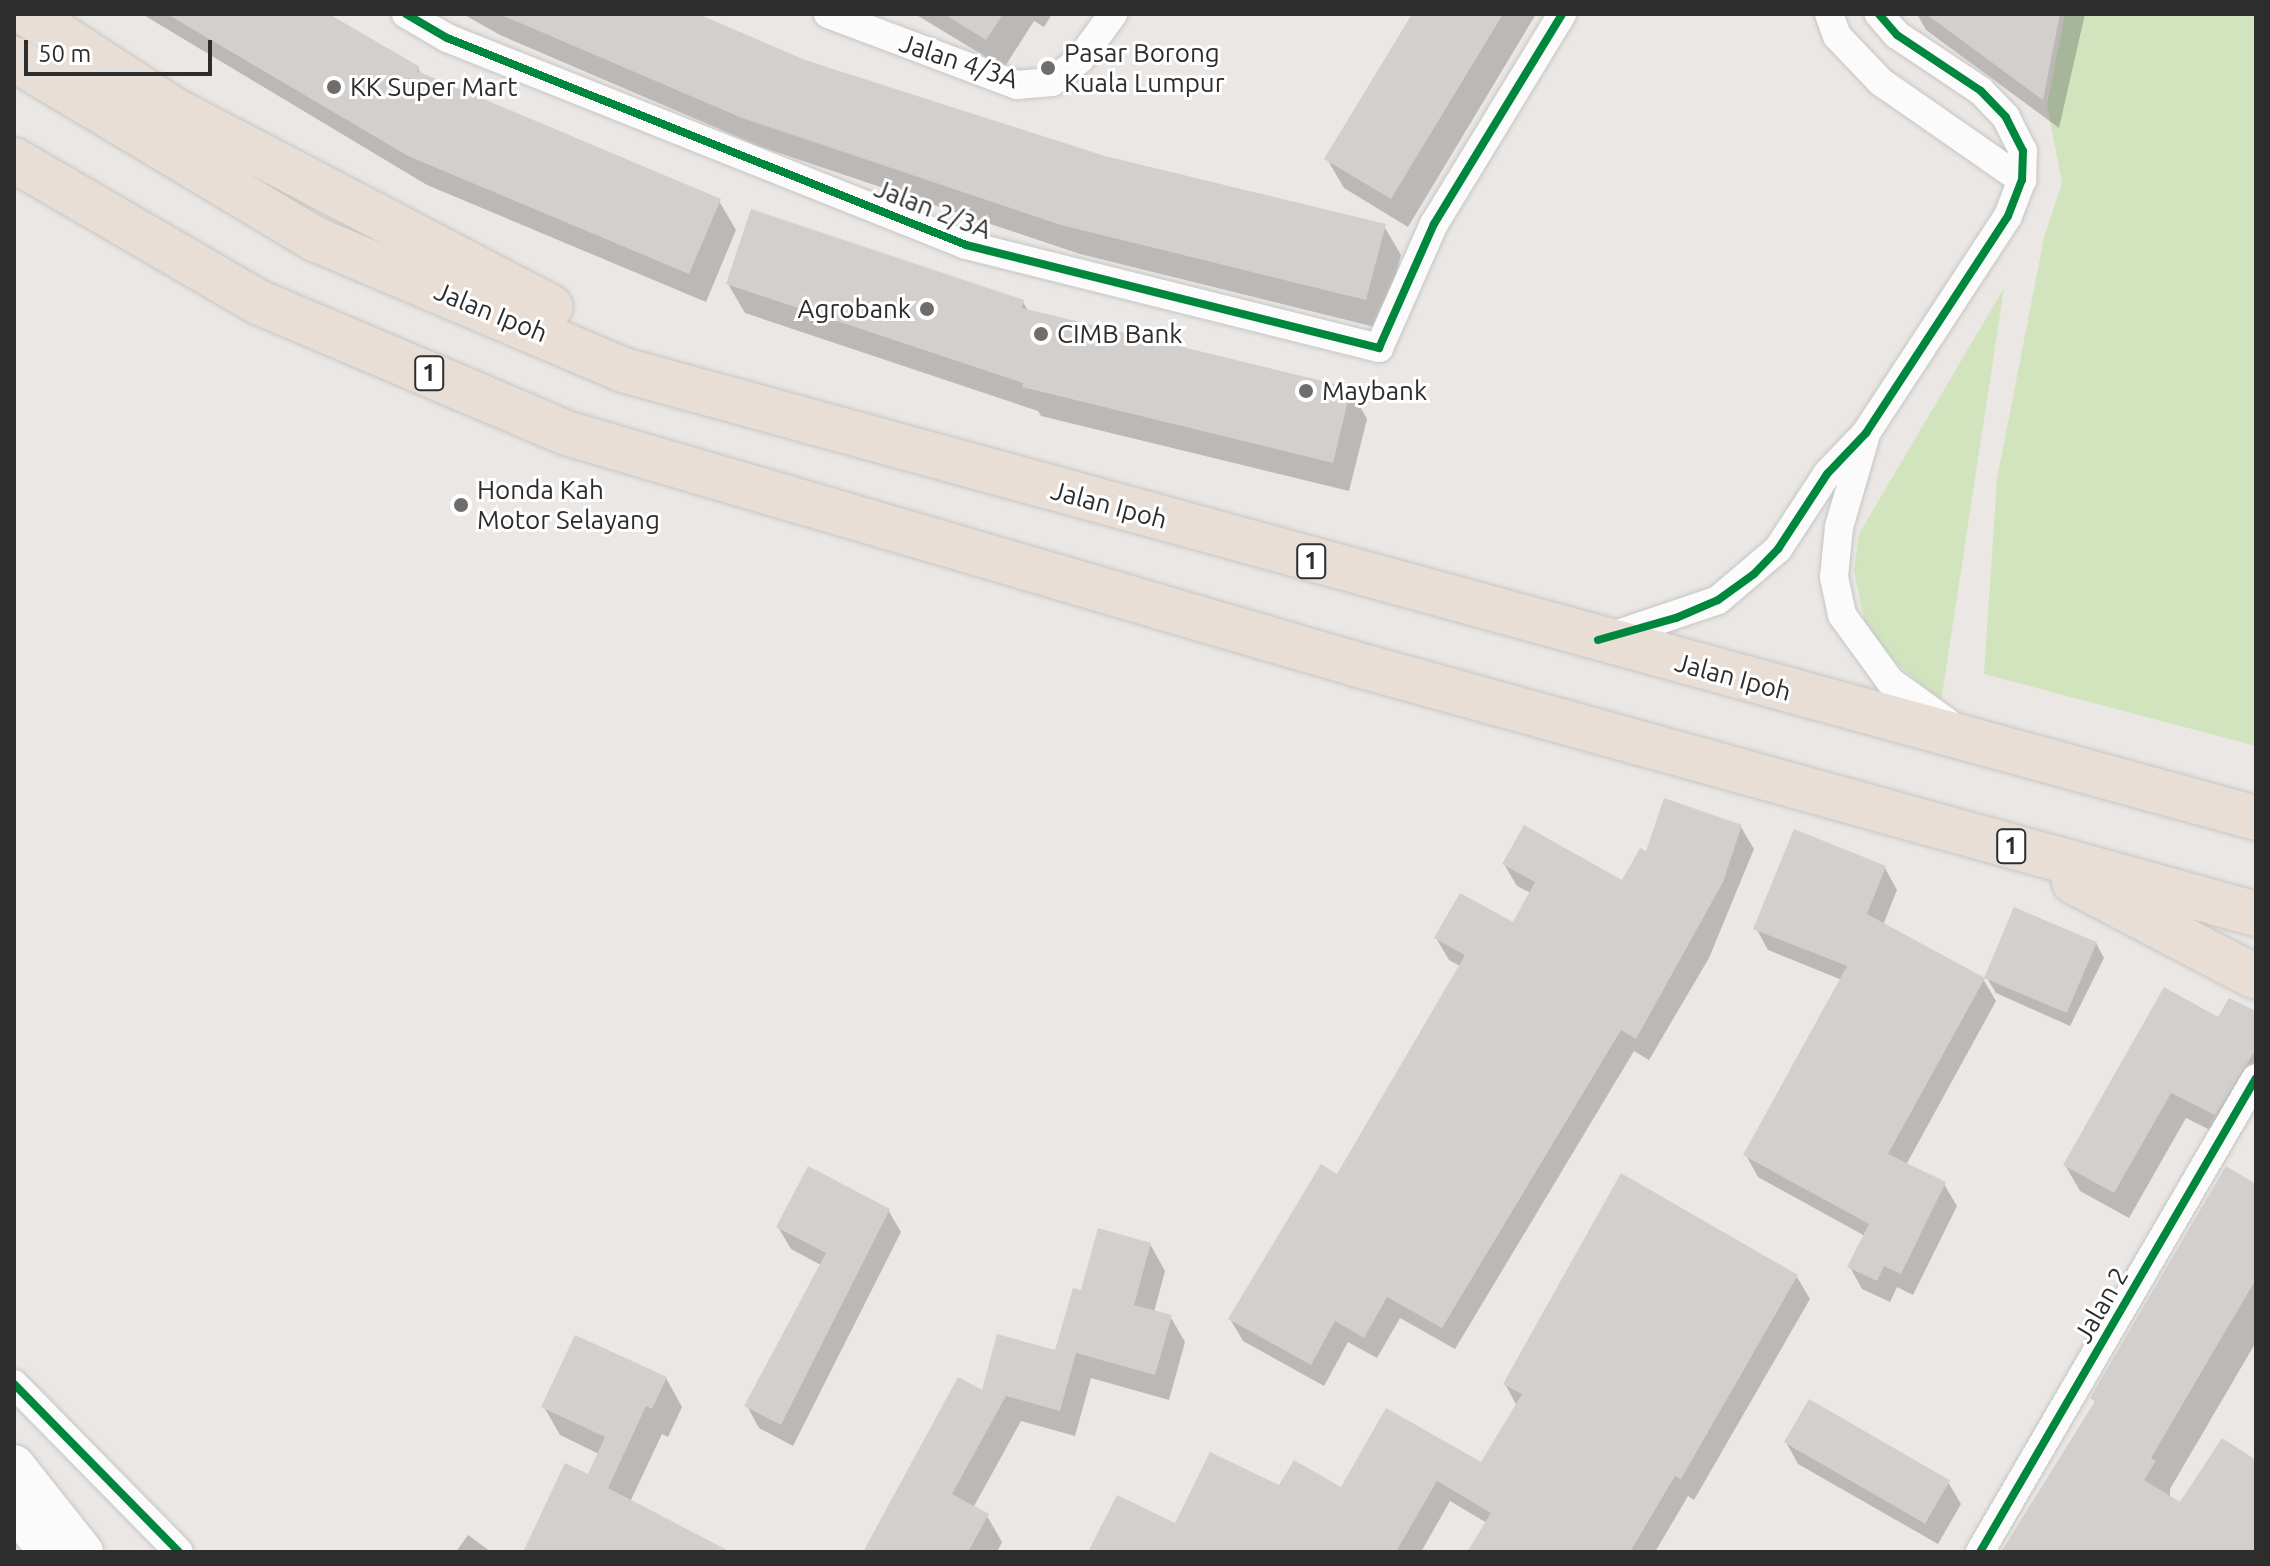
<!DOCTYPE html>
<style>
body{margin:0}
#map{position:relative;width:2270px;height:1566px;overflow:hidden;background:#eae7e4;font-family:Ubuntu,sans-serif}
div>[style]{position:absolute}
.green>*{inset:0;background:#d1e4be}
.shadow>*{inset:0;background:#0003}
.building>*{inset:0;background:#d2cfcd;transform-origin:0 0}
.roads{filter:drop-shadow(0 0 2px #c6c6c6) drop-shadow(0 0 2px #c6c6c6)}
.minor>*{height:28px;margin:-14px;padding:0 14px;transform-origin:14px;border-radius:14px;background:#fcfbfb}
.secondary>*{height:40px;margin:-20px;padding:0 20px;transform-origin:20px;border-radius:20px;background:#fcfbfb}
.trunk>*{height:44px;margin:-22px;padding:0 22px;transform-origin:22px;border-radius:22px;background:#e8ded6}
.cycleway>*{height:8px;margin:-4px;padding:0 4px;transform-origin:4px;border-radius:4px;background:#00873e}
.dots>*{width:22px;height:22px;translate:-50% -50%;box-sizing:border-box;border:4px solid #fff;border-radius:50%}
span{translate:-50% -50%;white-space:nowrap;text-align:center;line-height:1.15;-webkit-text-stroke:6px #fff;paint-order:stroke}
.shield-label span{padding:2px 6px;background:#fff;border:2px solid;border-radius:6px;-webkit-text-stroke-width:0}
.shield-label{font-size:24px;color:#2d2d2d;font-weight:700}
.poi-label{font-size:26px;color:#2d2d2d}
.left{translate:0 -50%;text-align:left}
.right{translate:-100% -50%;text-align:right}
.street-label{font-size:26px;color:#2d2d2d}
.frame{position:absolute;inset:0;border:16px solid #2d2d2d;pointer-events:none}
.scale{position:absolute;left:24px;top:40px;width:188px;height:36px;box-sizing:border-box;border:4px solid #2d2d2d;border-top:0;padding-left:10px;font-size:24px;line-height:28px;white-space:nowrap;color:#2d2d2d;-webkit-text-stroke:6px #fff;paint-order:stroke}
</style>
<div id="map">
<div class="green">
<div style="clip-path:polygon(2065px 14px,2256px 14px,2256px 746px,1984px 674px,1997px 479px,2044px 238px,2062px 183px,2047px 105px)"></div>
<div style="clip-path:polygon(2004px 288px,1941px 702px,1894px 661px,1865px 623px,1854px 571px,1859px 534px)"></div>
</div>
<div class="shadow">
<div style="clip-path:polygon(142px 14px,325px 14px,418px 68px,422px 76px,719px 201px,736px 230px,706px 302px,427px 185px)"></div>
<div style="clip-path:polygon(463px 14px,693px 14px,805px 62px,1105px 158px,1384px 226px,1401px 255px,1383px 329px,1080px 254px,761px 147px,500px 35px)"></div>
<div style="clip-path:polygon(915px 14px,1052px 14px,1044px 27px,1034px 21px,1004px 68px)"></div>
<div style="clip-path:polygon(1414px 14px,1536px 14px,1408px 227px,1344px 188px,1327px 159px)"></div>
<div style="clip-path:polygon(1917px 14px,2085px 14px,2059px 128px,1926px 30px)"></div>
<div style="clip-path:polygon(728px 284px,1023px 302px,1028px 311px,1350px 389px,1367px 419px,1349px 491px,1041px 416px,1038px 411px,745px 313px)"></div>
<div style="clip-path:polygon(1741px 827px,1754px 849px,1709px 958px,1649px 1060px,1634px 1051px,1455px 1349px,1400px 1318px,1377px 1358px,1348px 1342px,1324px 1386px,1243px 1341px,1230px 1319px,1338px 1176px,1460px 966px,1449px 960px,1436px 938px,1513px 925px,1531px 893px,1517px 886px,1504px 864px,1622px 882px,1647px 854px)"></div>
<div style="clip-path:polygon(1885px 868px,1897px 890px,1883px 925px,1983px 979px,1996px 1001px,1906px 1165px,1944px 1184px,1957px 1206px,1913px 1295px,1897px 1287px,1890px 1302px,1862px 1289px,1850px 1267px,1865px 1236px,1758px 1177px,1746px 1155px,1842px 980px,1768px 950px,1756px 928px)"></div>
<div style="clip-path:polygon(2096px 943px,2104px 958px,2070px 1026px,1996px 993px,1987px 978px)"></div>
<div style="clip-path:polygon(2256px 1013px,2256px 1096px,2230px 1140px,2186px 1118px,2129px 1218px,2080px 1191px,2065px 1165px,2219px 1020px)"></div>
<div style="clip-path:polygon(2256px 1186px,2256px 1342px,2170px 1489px,2170px 1498px,2180px 1505px,2256px 1462px,2256px 1552px,2003px 1552px,2096px 1404px,2092px 1398px)"></div>
<div style="clip-path:polygon(888px 1210px,901px 1232px,793px 1446px,759px 1428px,747px 1406px,821px 1265px,791px 1249px,778px 1227px)"></div>
<div style="clip-path:polygon(1150px 1244px,1165px 1271px,1154px 1312px,1170px 1316px,1185px 1342px,1169px 1400px,1091px 1378px,1075px 1436px,1021px 1421px,973px 1508px,987px 1516px,1002px 1542px,997px 1552px,865px 1552px,983px 1393px,1056px 1352px,1082px 1292px)"></div>
<div style="clip-path:polygon(1797px 1277px,1810px 1299px,1694px 1500px,1688px 1496px,1655px 1552px,1469px 1552px,1487px 1523px,1450px 1501px,1421px 1552px,1091px 1552px,1280px 1488px,1342px 1490px,1482px 1465px,1517px 1406px,1505px 1384px)"></div>
<div style="clip-path:polygon(666px 1378px,682px 1407px,668px 1437px,662px 1434px,630px 1502px,727px 1552px,526px 1552px,589px 1476px,599px 1454px,560px 1435px,544px 1407px)"></div>
<div style="clip-path:polygon(1786px 1442px,1948px 1482px,1961px 1504px,1938px 1544px,1798px 1464px)"></div>
<div style="clip-path:polygon(468px 1535px,491px 1552px,456px 1552px)"></div>
</div>
<div class="building">
<div style="clip-path:polygon(167px 14px,329px 14px,420px 67px,417px 71px,721px 199px,689px 274px,408px 156px)"></div>
<div style="clip-path:polygon(499px 14px,698px 14px,805px 60px,1105px 156px,1386px 224px,1366px 300px,1061px 225px,742px 118px)"></div>
<div style="clip-path:polygon(944px 14px,1003px 14px,986px 40px)"></div>
<div style="clip-path:polygon(1412px 14px,1503px 14px,1391px 199px,1324px 159px)"></div>
<div style="clip-path:polygon(1926px 14px,2060px 14px,2043px 100px)"></div>
<div style="clip-path:polygon(751px 209px,1024px 300px,1022px 308px,1351px 388px,1333px 463px,1022px 387px,1023px 383px,726px 284px)"></div>
<div style="clip-path:polygon(1664px 798px,1742px 825px,1723px 882px,1636px 1039px,1621px 1030px,1442px 1328px,1387px 1297px,1364px 1338px,1335px 1321px,1311px 1365px,1228px 1319px,1321px 1164px,1337px 1174px,1465px 955px,1434px 938px,1460px 893px,1513px 922px,1535px 882px,1502px 864px,1524px 825px,1622px 880px,1640px 848px,1646px 851px)"></div>
<div style="clip-path:polygon(1794px 829px,1886px 866px,1867px 914px,1985px 978px,1888px 1154px,1946px 1182px,1901px 1274px,1884px 1266px,1877px 1281px,1847px 1267px,1869px 1224px,1743px 1155px,1847px 966px,1753px 929px)"></div>
<div style="left:2014px;top:907px;width:90px;height:77px;rotate:23deg"></div>
<div style="clip-path:polygon(2164px 987px,2218px 1017px,2229px 998px,2256px 1011px,2256px 1049px,2215px 1115px,2171px 1093px,2114px 1193px,2063px 1165px)"></div>
<div style="clip-path:polygon(808px 1166px,890px 1209px,781px 1425px,744px 1406px,826px 1253px,776px 1227px)"></div>
<div style="clip-path:polygon(2226px 1166px,2256px 1184px,2256px 1279px,2151px 1458px,2156px 1461px,2144px 1480px,2180px 1502px,2222px 1438px,2256px 1460px,2256px 1552px,2001px 1552px,2095px 1401px,2090px 1398px)"></div>
<div style="clip-path:polygon(1621px 1173px,1798px 1275px,1681px 1479px,1675px 1476px,1630px 1552px,1467px 1552px,1491px 1513px,1437px 1481px,1396px 1552px,1088px 1552px,1117px 1495px,1175px 1523px,1210px 1452px,1279px 1485px,1294px 1460px,1341px 1487px,1386px 1408px,1481px 1462px,1522px 1394px,1503px 1384px)"></div>
<div style="clip-path:polygon(1098px 1228px,1151px 1243px,1134px 1305px,1172px 1315px,1155px 1375px,1076px 1353px,1060px 1411px,1006px 1396px,952px 1494px,989px 1514px,968px 1552px,863px 1552px,958px 1377px,982px 1390px,997px 1334px,1055px 1350px,1073px 1288px,1081px 1290px)"></div>
<div style="clip-path:polygon(575px 1335px,667px 1377px,652px 1409px,646px 1406px,608px 1488px,731px 1552px,523px 1552px,565px 1463px,588px 1474px,605px 1437px,541px 1407px)"></div>
<div style="left:1809px;top:1399px;width:163px;height:50px;rotate:30deg"></div>
</div>
<div class="roads">
<div class="minor">
<div style="left:406px;top:14px;width:48px;rotate:30.3deg"></div>
<div style="left:447px;top:38px;width:559px;rotate:21.74deg"></div>
<div style="left:966px;top:245px;width:426px;rotate:14deg"></div>
<div style="left:1379px;top:348px;width:136px;rotate:-66.1deg"></div>
<div style="left:1434px;top:224px;width:246px;rotate:-58.6deg"></div>
<div style="left:828px;top:14px;width:202px;rotate:20.6deg"></div>
<div style="left:1017px;top:85px;width:35px;rotate:-5deg"></div>
<div style="left:1052px;top:82px;width:36px;rotate:-39deg"></div>
<div style="left:1080px;top:59px;width:56px;rotate:-53.7deg"></div>
<div style="left:1829px;top:14px;width:23px;rotate:70deg"></div>
<div style="left:1837px;top:36px;width:64px;rotate:46.3deg"></div>
<div style="left:1881px;top:82px;width:172px;rotate:34.8deg"></div>
<div style="left:1865px;top:438px;width:93px;rotate:106.3deg"></div>
<div style="left:1839px;top:527px;width:50px;rotate:95.7deg"></div>
<div style="left:1834px;top:577px;width:39px;rotate:78deg"></div>
<div style="left:1842px;top:615px;width:82px;rotate:54deg"></div>
<div style="left:1890px;top:681px;width:70px;rotate:35.7deg"></div>
<div style="left:1606px;top:638px;width:118px;rotate:-18.7deg"></div>
<div style="left:1718px;top:600px;width:79px;rotate:-40.4deg"></div>
<div style="left:1778px;top:549px;width:90px;rotate:-56.8deg"></div>
<div style="left:1827px;top:474px;width:57px;rotate:-46.4deg"></div>
<div style="left:1866px;top:433px;width:259px;rotate:-56.8deg"></div>
<div style="left:2008px;top:216px;width:39px;rotate:-69deg"></div>
<div style="left:2022px;top:180px;width:29px;rotate:-88deg"></div>
<div style="left:2023px;top:151px;width:38px;rotate:-117deg"></div>
<div style="left:2006px;top:117px;width:36px;rotate:-134deg"></div>
<div style="left:1981px;top:91px;width:101px;rotate:-146.3deg"></div>
<div style="left:1897px;top:35px;width:28px;rotate:-131deg"></div>
<div style="left:14px;top:1384px;width:235px;rotate:45.5deg"></div>
<div style="left:1980px;top:1552px;width:548px;rotate:-59.79deg"></div>
</div>
<div class="secondary">
<div style="left:14px;top:1465px;width:111px;rotate:51.6deg"></div>
<div style="left:14px;top:1508px;width:56px;rotate:51.5deg"></div>
</div>
<div class="trunk">
<div style="left:27px;top:14px;width:176px;rotate:33.1deg"></div>
<div style="left:174px;top:110px;width:425px;rotate:27.6deg"></div>
<div style="left:14px;top:59px;width:351px;rotate:30.9deg"></div>
<div style="left:315px;top:239px;width:335px;rotate:23deg"></div>
<div style="left:623px;top:370px;width:1693px;rotate:15.34deg"></div>
<div style="left:14px;top:160px;width:282px;rotate:30.2deg"></div>
<div style="left:258px;top:302px;width:335px;rotate:23deg"></div>
<div style="left:566px;top:433px;width:822px;rotate:16.32deg"></div>
<div style="left:1355px;top:664px;width:935px;rotate:15.51deg"></div>
<div style="left:2074px;top:882px;width:205px;rotate:27.6deg"></div>
</div>
</div>
<div class="cycleway">
<div style="left:406px;top:14px;width:48px;rotate:30.3deg"></div>
<div style="left:447px;top:38px;width:559px;rotate:21.74deg"></div>
<div style="left:966px;top:245px;width:426px;rotate:14deg"></div>
<div style="left:1379px;top:348px;width:136px;rotate:-66.1deg"></div>
<div style="left:1434px;top:224px;width:246px;rotate:-58.6deg"></div>
<div style="left:1598px;top:640px;width:81px;rotate:-15.8deg"></div>
<div style="left:1676px;top:618px;width:46px;rotate:-23.2deg"></div>
<div style="left:1718px;top:600px;width:44px;rotate:-35.8deg"></div>
<div style="left:1754px;top:574px;width:35px;rotate:-46deg"></div>
<div style="left:1778px;top:549px;width:90px;rotate:-56.8deg"></div>
<div style="left:1827px;top:474px;width:57px;rotate:-46.4deg"></div>
<div style="left:1866px;top:433px;width:259px;rotate:-56.8deg"></div>
<div style="left:2008px;top:216px;width:39px;rotate:-69deg"></div>
<div style="left:2022px;top:180px;width:29px;rotate:-88deg"></div>
<div style="left:2023px;top:151px;width:38px;rotate:-117deg"></div>
<div style="left:2006px;top:117px;width:36px;rotate:-134deg"></div>
<div style="left:1981px;top:91px;width:101px;rotate:-146.3deg"></div>
<div style="left:1897px;top:35px;width:28px;rotate:-131deg"></div>
<div style="left:14px;top:1384px;width:235px;rotate:45.5deg"></div>
<div style="left:1980px;top:1552px;width:548px;rotate:-59.79deg"></div>
</div>
<div class="dots">
<div style="left:1048px;top:68px;background:#6f6e6d"></div>
<div style="left:334px;top:87px;background:#6f6e6d"></div>
<div style="left:927px;top:309px;background:#6f6e6d"></div>
<div style="left:1041px;top:334px;background:#6f6e6d"></div>
<div style="left:1306px;top:391px;background:#6f6e6d"></div>
<div style="left:461px;top:505px;background:#6f6e6d"></div>
</div>
<div class="shield-label">
<span style="left:429px;top:373px">1</span>
<span style="left:1311px;top:561px">1</span>
<span style="left:2011px;top:846px">1</span>
</div>
<div class="poi-label">
<span class="left" style="left:1064px;top:68px">Pasar Borong<br>Kuala Lumpur</span>
<span class="left" style="left:350px;top:87px">KK Super Mart</span>
<span class="right" style="left:911px;top:309px">Agrobank</span>
<span class="left" style="left:1057px;top:334px">CIMB Bank</span>
<span class="left" style="left:1322px;top:391px">Maybank</span>
<span class="left" style="left:477px;top:505px">Honda Kah<br>Motor Selayang</span>
</div>
<div class="street-label">
<span style="left:959px;top:61px;rotate:18deg">Jalan 4/3A</span>
<span style="left:933px;top:209px;rotate:21deg">Jalan 2/3A</span>
<span style="left:491px;top:312px;rotate:22deg">Jalan Ipoh</span>
<span style="left:1109px;top:505px;rotate:15deg">Jalan Ipoh</span>
<span style="left:1733px;top:677px;rotate:15deg">Jalan Ipoh</span>
<span style="left:2101px;top:1305px;rotate:-60deg">Jalan 2</span>
</div>
<div class="frame"></div>
<div class="scale">50 m</div>
</div>
